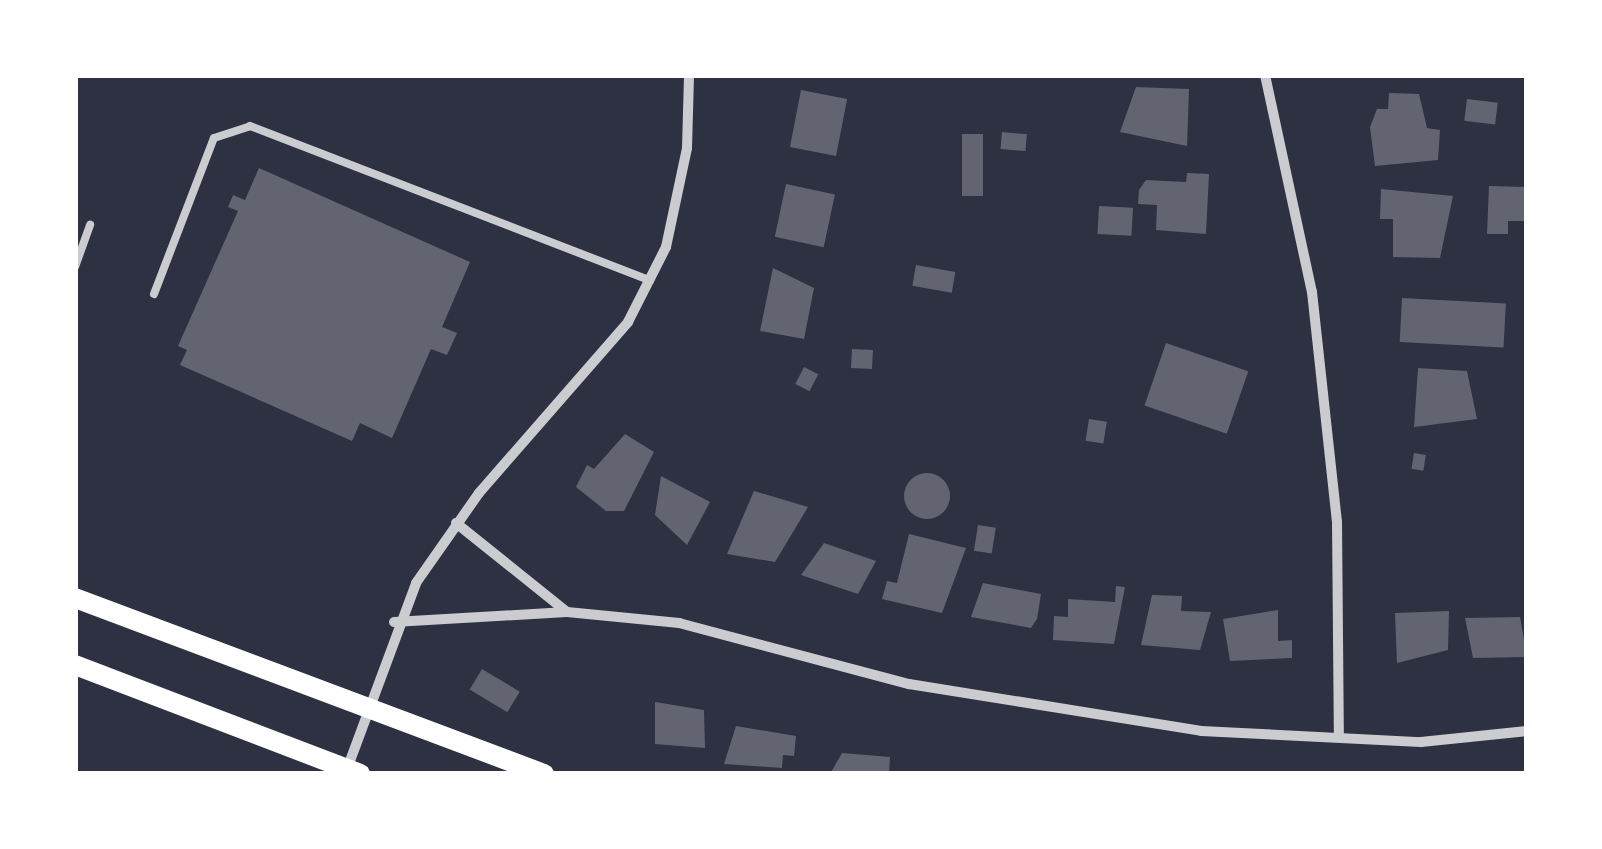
<!DOCTYPE html>
<style>
body{margin:0}
#map{position:relative;width:1602px;height:849px;overflow:hidden;background:#2d3142;font-family:"Roboto Condensed",sans-serif}
div>[style]{position:absolute}
.building>*{inset:0;background:#626471;transform-origin:0 0}
.round{border-radius:50%}
.service>*{height:8px;margin:-4px;padding:0 4px;transform-origin:4px;border-radius:4px;background:#caccd0}
.minor>*{height:10px;margin:-5px;padding:0 5px;transform-origin:5px;border-radius:5px;background:#caccd0}
.secondary>*{height:20px;margin:-10px;padding:0 10px;transform-origin:10px;border-radius:10px;background:#fff}
span{translate:-50% -50%;white-space:nowrap;text-align:center;line-height:1.15;-webkit-text-stroke:8px #fff;paint-order:stroke}
.frame{position:absolute;inset:0;border:78px solid #fff;pointer-events:none}
</style>
<div id="map">
<div class="building">
<div style="clip-path:polygon(1136px 87px,1189px 89px,1187px 146px,1120px 132px)"></div>
<div style="left:801px;top:90px;width:47px;height:58px;rotate:11deg"></div>
<div style="clip-path:polygon(1389px 93px,1419px 94px,1427px 128px,1440px 130px,1438px 160px,1375px 166px,1370px 127px,1377px 109px,1388px 109px)"></div>
<div style="left:1467px;top:99px;width:31px;height:22px;rotate:7deg"></div>
<div style="left:1002px;top:132px;width:25px;height:17px;rotate:5deg"></div>
<div style="left:962px;top:134px;width:21px;height:62px"></div>
<div style="clip-path:polygon(259px 168px,470px 262px,442px 327px,457px 333px,447px 355px,431px 349px,392px 438px,360px 423px,352px 441px,180px 365px,187px 350px,178px 346px,238px 211px,228px 207px,233px 195px,245px 200px)"></div>
<div style="clip-path:polygon(1187px 173px,1209px 174px,1206px 234px,1156px 230px,1157px 205px,1138px 204px,1139px 190px,1146px 180px,1186px 182px)"></div>
<div style="left:786px;top:184px;width:50px;height:54px;rotate:12deg"></div>
<div style="clip-path:polygon(1489px 186px,1527px 187px,1527px 221px,1508px 221px,1508px 234px,1487px 234px)"></div>
<div style="clip-path:polygon(1381px 189px,1453px 196px,1440px 258px,1393px 257px,1393px 219px,1380px 219px)"></div>
<div style="left:1099px;top:206px;width:34px;height:28px;rotate:3deg"></div>
<div style="left:916px;top:265px;width:40px;height:21px;rotate:10deg"></div>
<div style="clip-path:polygon(773px 268px,814px 288px,804px 339px,760px 331px)"></div>
<div style="left:1402px;top:298px;width:104px;height:44px;rotate:3deg"></div>
<div style="left:1166px;top:343px;width:87px;height:66px;rotate:19deg"></div>
<div style="left:852px;top:349px;width:21px;height:19px;rotate:3deg"></div>
<div style="left:804px;top:367px;width:16px;height:19px;rotate:27deg"></div>
<div style="clip-path:polygon(1418px 368px,1467px 371px,1477px 419px,1414px 427px)"></div>
<div style="left:1089px;top:419px;width:18px;height:22px;rotate:9deg"></div>
<div style="clip-path:polygon(625px 434px,654px 452px,624px 511px,606px 511px,576px 487px,587px 465px,594px 469px)"></div>
<div style="left:1414px;top:453px;width:12px;height:16px;rotate:9deg"></div>
<div class="round" style="left:904px;top:473px;width:46px;height:46px"></div>
<div style="clip-path:polygon(661px 476px,710px 502px,687px 545px,655px 515px)"></div>
<div style="clip-path:polygon(754px 491px,808px 507px,775px 562px,727px 554px)"></div>
<div style="left:978px;top:525px;width:18px;height:26px;rotate:9deg"></div>
<div style="clip-path:polygon(909px 534px,966px 548px,942px 613px,882px 599px,887px 581px,897px 583px)"></div>
<div style="clip-path:polygon(824px 543px,876px 561px,858px 594px,801px 575px)"></div>
<div style="clip-path:polygon(983px 583px,1041px 594px,1037px 619px,1031px 628px,971px 617px)"></div>
<div style="clip-path:polygon(1116px 586px,1125px 587px,1114px 644px,1053px 640px,1054px 616px,1068px 617px,1068px 599px,1115px 602px)"></div>
<div style="clip-path:polygon(1152px 595px,1182px 596px,1181px 611px,1211px 612px,1200px 650px,1141px 645px)"></div>
<div style="clip-path:polygon(1278px 610px,1278px 641px,1292px 640px,1292px 658px,1230px 661px,1223px 619px)"></div>
<div style="clip-path:polygon(1449px 611px,1448px 650px,1397px 663px,1395px 613px)"></div>
<div style="clip-path:polygon(1520px 617px,1527px 657px,1473px 658px,1465px 618px)"></div>
<div style="left:482px;top:669px;width:44px;height:24px;rotate:31deg"></div>
<div style="clip-path:polygon(655px 702px,704px 710px,705px 748px,655px 744px)"></div>
<div style="clip-path:polygon(736px 726px,796px 736px,794px 756px,783px 755px,782px 768px,724px 764px)"></div>
<div style="clip-path:polygon(842px 753px,890px 757px,889px 774px,830px 774px)"></div>
</div>
<div class="service">
<div style="left:75px;top:267px;width:45px;rotate:-70.3deg"></div>
<div style="left:154px;top:294px;width:167px;rotate:-69deg"></div>
<div style="left:214px;top:138px;width:38px;rotate:-18deg"></div>
<div style="left:250px;top:126px;width:429px;rotate:21.1deg"></div>
</div>
<div class="minor">
<div style="left:1265px;top:75px;width:222px;rotate:77.8deg"></div>
<div style="left:1312px;top:292px;width:231px;rotate:83.8deg"></div>
<div style="left:1337px;top:522px;width:215px;rotate:89.5deg"></div>
<div style="left:456px;top:523px;width:142px;rotate:38.7deg"></div>
<div style="left:567px;top:612px;width:113px;rotate:5.6deg"></div>
<div style="left:679px;top:623px;width:238px;rotate:14.9deg"></div>
<div style="left:909px;top:684px;width:296px;rotate:9.1deg"></div>
<div style="left:1201px;top:731px;width:220px;rotate:2.9deg"></div>
<div style="left:1421px;top:742px;width:107px;rotate:-5.9deg"></div>
<div style="left:394px;top:622px;width:173px;rotate:-3.3deg"></div>
<div style="left:347px;top:769px;width:198px;rotate:-69.6deg"></div>
<div style="left:416px;top:583px;width:110px;rotate:-55deg"></div>
<div style="left:479px;top:493px;width:227px;rotate:-48.9deg"></div>
<div style="left:628px;top:322px;width:84px;rotate:-63.1deg"></div>
<div style="left:666px;top:247px;width:101px;rotate:-78deg"></div>
<div style="left:687px;top:148px;width:73px;rotate:-88.4deg"></div>
</div>
<div class="secondary">
<div style="left:75px;top:598px;width:501px;rotate:20.57deg"></div>
<div style="left:75px;top:665px;width:305px;rotate:20.9deg"></div>
</div>
<div class="frame"></div>
</div>
